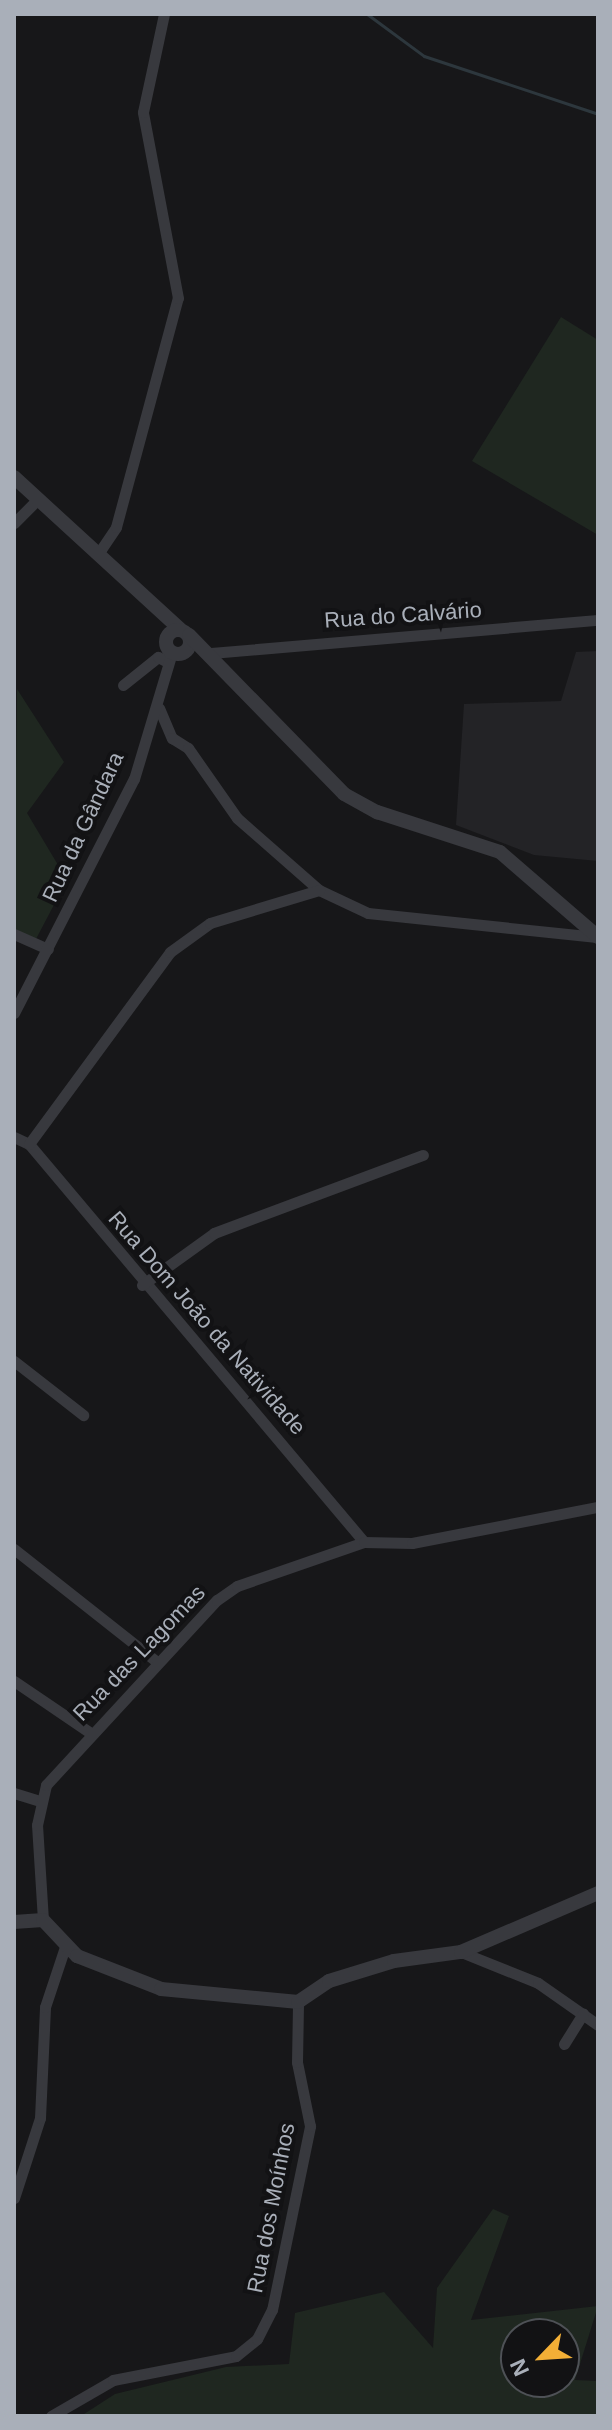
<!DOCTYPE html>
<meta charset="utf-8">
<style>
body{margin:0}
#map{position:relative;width:612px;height:2430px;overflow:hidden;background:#171719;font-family:Arial,sans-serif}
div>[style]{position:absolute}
.built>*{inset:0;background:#232326}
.green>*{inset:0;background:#1f2720}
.stream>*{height:3px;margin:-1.5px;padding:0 1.5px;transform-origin:1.5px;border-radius:1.5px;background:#2d373d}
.minor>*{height:11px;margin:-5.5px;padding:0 5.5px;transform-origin:5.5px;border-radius:5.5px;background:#38393e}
.tertiary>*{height:14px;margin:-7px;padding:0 7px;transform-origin:7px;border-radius:7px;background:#38393e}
.tertiary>.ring{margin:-7px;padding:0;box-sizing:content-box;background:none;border:14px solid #38393e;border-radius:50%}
span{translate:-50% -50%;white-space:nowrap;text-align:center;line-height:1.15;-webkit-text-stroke:8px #121214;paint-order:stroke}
.street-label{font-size:22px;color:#a9afb9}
.frame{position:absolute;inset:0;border:16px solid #a9afb9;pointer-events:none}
.north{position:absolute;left:500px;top:2318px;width:80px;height:80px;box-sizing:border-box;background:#121214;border:2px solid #4e5156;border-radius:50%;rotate:245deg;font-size:22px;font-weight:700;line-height:32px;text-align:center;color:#a9afb9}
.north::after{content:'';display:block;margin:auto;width:28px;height:36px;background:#f3af36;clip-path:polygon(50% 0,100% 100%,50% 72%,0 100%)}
</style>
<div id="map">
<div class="built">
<div style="clip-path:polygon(598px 651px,598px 861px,534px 855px,456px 825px,464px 704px,561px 701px,576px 652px)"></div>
</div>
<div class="green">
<div style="clip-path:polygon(561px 317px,598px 340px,598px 535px,472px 461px)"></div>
<div style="clip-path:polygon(17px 689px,64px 762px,27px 813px,67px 880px,36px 939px,14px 929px)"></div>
<div style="clip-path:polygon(evenodd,493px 2209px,509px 2216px,471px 2320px,598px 2306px,575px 2380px,598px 2381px,598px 2416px,81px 2416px,115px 2394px,226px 2367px,289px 2364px,295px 2313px,384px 2292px,433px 2348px,437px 2288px,493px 2209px,516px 2334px,564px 2334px,564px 2382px,516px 2382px,516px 2334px)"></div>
</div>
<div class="stream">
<div style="left:367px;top:14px;width:71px;rotate:36.4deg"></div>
<div style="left:424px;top:56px;width:183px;rotate:18.4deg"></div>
</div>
<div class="minor">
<div style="left:14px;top:523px;width:35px;rotate:-45deg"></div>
<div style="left:98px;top:554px;width:32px;rotate:-56deg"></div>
<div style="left:116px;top:527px;width:237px;rotate:-74.9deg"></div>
<div style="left:178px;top:298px;width:189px;rotate:-100.7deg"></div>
<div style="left:143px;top:112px;width:100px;rotate:-77.9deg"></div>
<div style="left:211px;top:653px;width:388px;rotate:-4.9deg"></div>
<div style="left:123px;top:685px;width:45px;rotate:-38.7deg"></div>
<div style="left:158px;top:657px;width:11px;rotate:27deg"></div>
<div style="left:159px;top:708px;width:33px;rotate:67deg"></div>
<div style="left:172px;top:738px;width:19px;rotate:32deg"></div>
<div style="left:188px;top:748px;width:85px;rotate:55deg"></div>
<div style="left:237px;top:818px;width:109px;rotate:41.3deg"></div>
<div style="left:319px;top:890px;width:54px;rotate:25.1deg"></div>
<div style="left:368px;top:913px;width:230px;rotate:6deg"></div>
<div style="left:14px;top:934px;width:37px;rotate:24deg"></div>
<div style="left:14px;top:1013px;width:263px;rotate:-62.9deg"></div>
<div style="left:134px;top:779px;width:133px;rotate:-73.3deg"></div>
<div style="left:14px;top:1137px;width:17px;rotate:25deg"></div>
<div style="left:29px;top:1144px;width:520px;rotate:49.91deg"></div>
<div style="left:29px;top:1144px;width:238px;rotate:-53.7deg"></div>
<div style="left:170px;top:952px;width:49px;rotate:-35.9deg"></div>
<div style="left:210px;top:923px;width:114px;rotate:-16.8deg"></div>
<div style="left:142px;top:1285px;width:89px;rotate:-35.8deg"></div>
<div style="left:214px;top:1233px;width:223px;rotate:-20.5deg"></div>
<div style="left:14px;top:1361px;width:88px;rotate:38deg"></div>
<div style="left:14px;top:1549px;width:182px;rotate:38.3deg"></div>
<div style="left:14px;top:1681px;width:91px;rotate:34.2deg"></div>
<div style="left:14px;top:1793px;width:27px;rotate:17deg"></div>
<div style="left:43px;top:1920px;width:95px;rotate:-93.6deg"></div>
<div style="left:37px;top:1825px;width:41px;rotate:-77.3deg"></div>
<div style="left:46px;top:1785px;width:252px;rotate:-47.3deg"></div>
<div style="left:217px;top:1600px;width:24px;rotate:-35deg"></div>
<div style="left:237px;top:1586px;width:134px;rotate:-19.1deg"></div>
<div style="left:364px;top:1542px;width:48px;rotate:1.2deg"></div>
<div style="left:412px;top:1543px;width:189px;rotate:-11deg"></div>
<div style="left:461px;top:1952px;width:83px;rotate:21.9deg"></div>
<div style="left:538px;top:1983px;width:73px;rotate:35deg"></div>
<div style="left:564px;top:2044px;width:36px;rotate:-58deg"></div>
<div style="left:14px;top:2198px;width:84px;rotate:-72deg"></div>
<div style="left:40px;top:2118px;width:111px;rotate:-87.4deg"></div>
<div style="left:45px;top:2007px;width:63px;rotate:-71.6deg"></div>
<div style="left:51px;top:2416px;width:72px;rotate:-30.1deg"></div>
<div style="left:113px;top:2380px;width:125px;rotate:-11deg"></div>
<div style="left:236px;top:2356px;width:27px;rotate:-39deg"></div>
<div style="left:257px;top:2339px;width:33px;rotate:-63deg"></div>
<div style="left:272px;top:2310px;width:188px;rotate:-78.3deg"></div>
<div style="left:310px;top:2126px;width:65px;rotate:-101.5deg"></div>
<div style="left:297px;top:2062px;width:60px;rotate:-89deg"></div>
</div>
<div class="tertiary">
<div style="left:14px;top:477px;width:225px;rotate:42.5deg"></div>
<div class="ring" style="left:166px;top:630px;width:10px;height:10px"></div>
<div style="left:189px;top:635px;width:222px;rotate:45.7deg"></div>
<div style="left:344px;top:794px;width:38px;rotate:29deg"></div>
<div style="left:377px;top:812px;width:129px;rotate:18deg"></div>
<div style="left:500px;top:852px;width:130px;rotate:40.9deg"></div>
<div style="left:14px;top:1922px;width:29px;rotate:-4deg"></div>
<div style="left:43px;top:1920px;width:50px;rotate:46.6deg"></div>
<div style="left:77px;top:1956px;width:90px;rotate:21.4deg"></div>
<div style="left:161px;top:1989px;width:138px;rotate:5.4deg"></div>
<div style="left:298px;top:2002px;width:37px;rotate:-34deg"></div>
<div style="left:329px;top:1981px;width:68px;rotate:-17.1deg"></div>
<div style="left:394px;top:1961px;width:68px;rotate:-7.7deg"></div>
<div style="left:461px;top:1952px;width:149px;rotate:-23.3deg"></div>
</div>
<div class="street-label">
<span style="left:403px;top:615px;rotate:-4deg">Rua do Calvário</span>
<span style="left:83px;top:827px;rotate:-65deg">Rua da Gândara</span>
<span style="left:207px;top:1323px;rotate:49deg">Rua Dom João da Natividade</span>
<span style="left:139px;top:1653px;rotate:-46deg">Rua das Lagomas</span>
<span style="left:271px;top:2208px;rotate:-79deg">Rua dos Moínhos</span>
</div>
<div class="frame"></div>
<div class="north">N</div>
</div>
